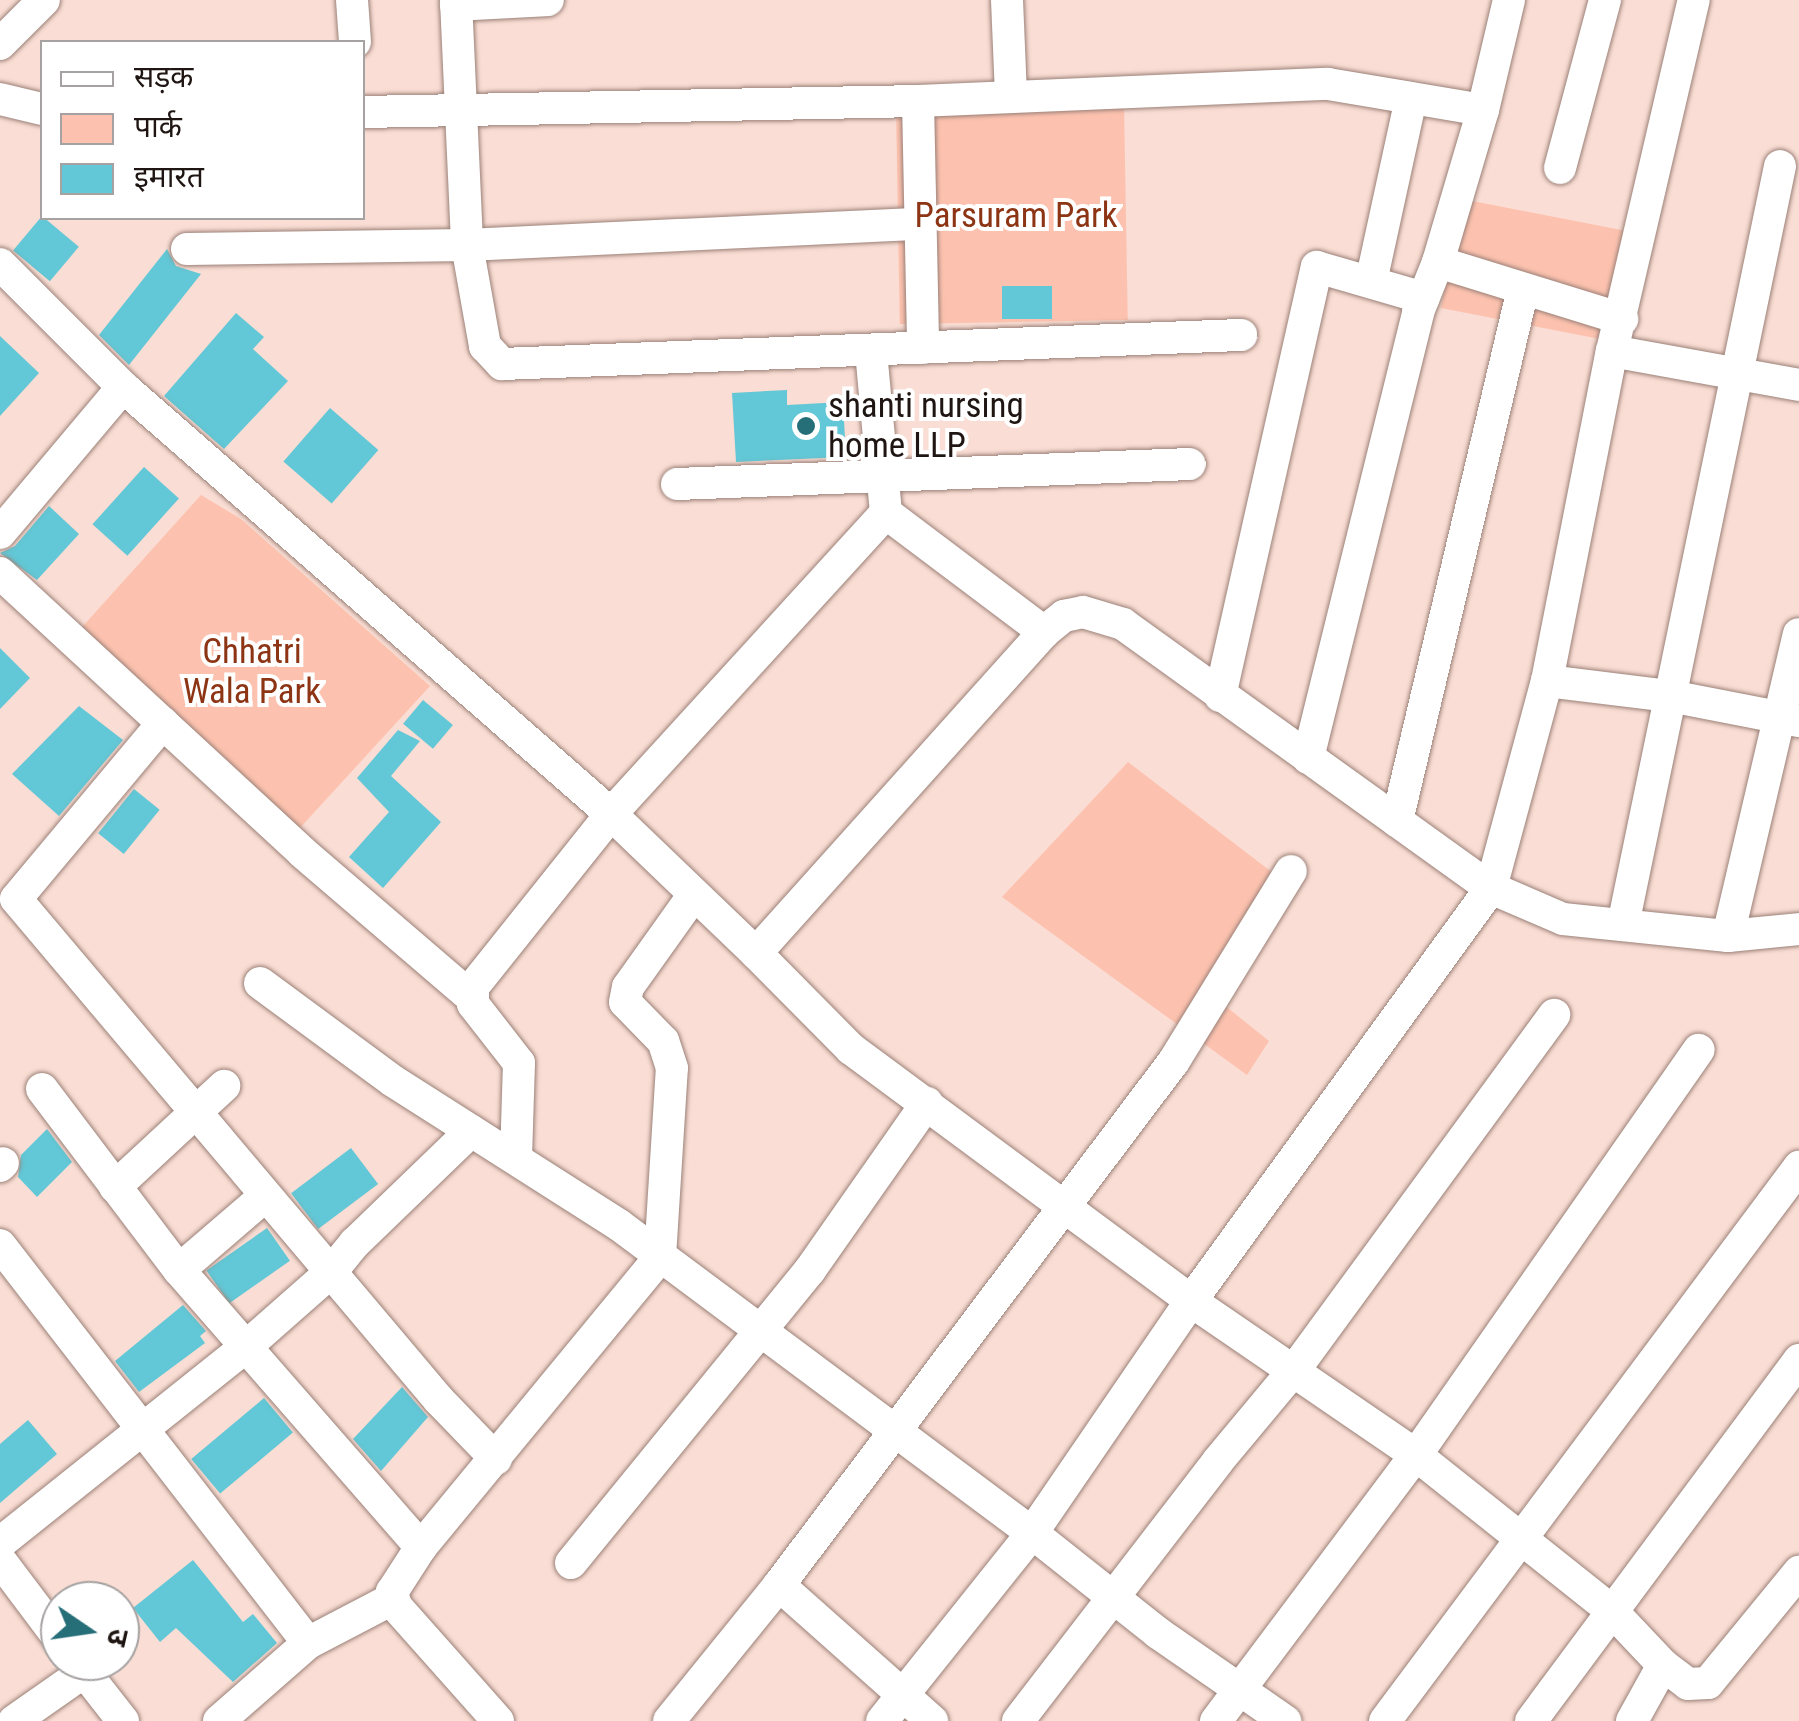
<!DOCTYPE html>
<meta charset="utf-8">
<style>
body{margin:0}
#map{position:relative;width:1799px;height:1721px;overflow:hidden;background:#faddd4;font-family:"Roboto Condensed","Noto Sans Devanagari",sans-serif}
div>[style]{position:absolute}
.green>*{inset:0;background:#fdc2af;transform-origin:0 0}
.building>*{inset:0;background:#62c7d6;transform-origin:0 0}
.roads{filter:drop-shadow(0 0 2px #9a8178) drop-shadow(0 0 2px #9a8178)}
.minor>*{height:32px;margin:-16px;padding:0 16px;transform-origin:16px;border-radius:16px;background:#fff}
.dots>*{width:28px;height:28px;translate:-50% -50%;box-sizing:border-box;border:5px solid #fff;border-radius:50%}
span{translate:-50% -50%;white-space:nowrap;text-align:center;line-height:1.15;-webkit-text-stroke:8px #fff;paint-order:stroke}
.park-label{font-size:35px;color:#8c3414}
.poi-label{font-size:35px;color:#1f1613}
.left{translate:0 -50%;text-align:left}
.legend{position:absolute;left:40px;top:40px;width:325px;height:180px;box-sizing:border-box;background:#fff;border:2px solid #a5a2a1;margin:0;padding:12px 18px;list-style:none;font-size:30px;color:#1f1613}
.legend li{display:flex;align-items:center;gap:20px;height:50px}
.legend b{width:50px;border:2px solid #a5a2a1}
.north{position:absolute;left:40px;top:1581px;width:100px;height:100px;box-sizing:border-box;background:#fff;border:2px solid #a5a2a1;border-radius:50%;rotate:103deg;font-size:28px;font-weight:700;line-height:40px;text-align:center;color:#1f1613}
.north::after{content:'';display:block;margin:auto;width:35px;height:45px;background:#266f79;clip-path:polygon(50% 0,100% 100%,50% 72%,0 100%)}
</style>
<div id="map">
<div class="green">
<div style="left:1124px;top:104px;width:216px;height:228px;rotate:89deg"></div>
<div style="left:1462px;top:199px;width:187px;height:111px;rotate:11deg"></div>
<div style="clip-path:polygon(201px 495px,241px 519px,430px 686px,288px 841px,65px 646px)"></div>
<div style="clip-path:polygon(1128px 762px,1282px 880px,1208px 992px,1269px 1041px,1247px 1075px,1002px 897px)"></div>
</div>
<div class="building">
<div style="left:42px;top:216px;width:48px;height:45px;rotate:40deg"></div>
<div style="clip-path:polygon(167px 249px,176px 266px,201px 274px,129px 365px,99px 335px)"></div>
<div style="left:1052px;top:286px;width:33px;height:50px;rotate:90deg"></div>
<div style="clip-path:polygon(236px 313px,264px 337px,253px 349px,288px 381px,224px 449px,164px 396px)"></div>
<div style="clip-path:polygon(0 336px,39px 373px,0 416px)"></div>
<div style="clip-path:polygon(787px 390px,787px 405px,843px 402px,846px 457px,736px 462px,732px 393px)"></div>
<div style="left:330px;top:408px;width:64px;height:71px;rotate:41deg"></div>
<div style="left:144px;top:467px;width:47px;height:77px;rotate:42deg"></div>
<div style="clip-path:polygon(49px 506px,79px 534px,37px 580px,0 553px,15px 546px)"></div>
<div style="clip-path:polygon(0 648px,30px 678px,0 709px)"></div>
<div style="left:423px;top:700px;width:39px;height:31px;rotate:40deg"></div>
<div style="clip-path:polygon(79px 706px,123px 740px,59px 816px,12px 774px)"></div>
<div style="clip-path:polygon(398px 730px,420px 741px,391px 776px,441px 822px,383px 888px,349px 857px,389px 812px,357px 778px)"></div>
<div style="left:134px;top:789px;width:33px;height:57px;rotate:39deg"></div>
<div style="clip-path:polygon(47px 1129px,72px 1162px,37px 1197px,18px 1177px,21px 1155px)"></div>
<div style="left:351px;top:1148px;width:45px;height:75px;rotate:53deg"></div>
<div style="left:267px;top:1228px;width:40px;height:74px;rotate:55deg"></div>
<div style="clip-path:polygon(183px 1305px,206px 1331px,200px 1336px,205px 1343px,139px 1392px,115px 1361px)"></div>
<div style="clip-path:polygon(402px 1387px,428px 1417px,381px 1471px,353px 1439px)"></div>
<div style="left:264px;top:1398px;width:45px;height:95px;rotate:50deg"></div>
<div style="clip-path:polygon(28px 1420px,57px 1454px,0 1503px,0 1444px)"></div>
<div style="clip-path:polygon(193px 1560px,243px 1622px,253px 1614px,277px 1643px,233px 1682px,176px 1628px,160px 1642px,133px 1608px)"></div>
</div>
<div class="roads">
<div class="minor">
<div style="left:352px;top:0;width:42px;rotate:85.9deg"></div>
<div style="left:456px;top:0;width:245px;rotate:87.4deg"></div>
<div style="left:467px;top:245px;width:103px;rotate:79.9deg"></div>
<div style="left:485px;top:346px;width:25px;rotate:47deg"></div>
<div style="left:502px;top:364px;width:740px;rotate:-2.25deg"></div>
<div style="left:1007px;top:0;width:94px;rotate:87.6deg"></div>
<div style="left:456px;top:5px;width:92px;rotate:-3.1deg"></div>
<div style="left:0;top:44px;width:62px;rotate:-45deg"></div>
<div style="left:0;top:99px;width:43px;rotate:13.4deg"></div>
<div style="left:918px;top:101px;width:247px;rotate:88.8deg"></div>
<div style="left:362px;top:112px;width:556px;rotate:-1.13deg"></div>
<div style="left:918px;top:101px;width:410px;rotate:-2.4deg"></div>
<div style="left:1328px;top:84px;width:157px;rotate:9.5deg"></div>
<div style="left:1560px;top:168px;width:174px;rotate:-75deg"></div>
<div style="left:187px;top:249px;width:280px;rotate:-0.8deg"></div>
<div style="left:467px;top:245px;width:453px;rotate:-2.7deg"></div>
<div style="left:1438px;top:262px;width:193px;rotate:17.2deg"></div>
<div style="left:0;top:264px;width:174px;rotate:45deg"></div>
<div style="left:123px;top:387px;width:648px;rotate:41.19deg"></div>
<div style="left:611px;top:814px;width:201px;rotate:43.8deg"></div>
<div style="left:756px;top:953px;width:431px;rotate:-48.1deg"></div>
<div style="left:1044px;top:632px;width:26px;rotate:-39deg"></div>
<div style="left:1064px;top:616px;width:19px;rotate:-12deg"></div>
<div style="left:1083px;top:612px;width:42px;rotate:16.7deg"></div>
<div style="left:1123px;top:624px;width:453px;rotate:35.7deg"></div>
<div style="left:1491px;top:888px;width:78px;rotate:23.3deg"></div>
<div style="left:1563px;top:919px;width:166px;rotate:5.9deg"></div>
<div style="left:1728px;top:936px;width:71px;rotate:-5.6deg"></div>
<div style="left:1371px;top:282px;width:188px;rotate:-77.7deg"></div>
<div style="left:1612px;top:351px;width:190px;rotate:10.3deg"></div>
<div style="left:677px;top:484px;width:513px;rotate:-2.23deg"></div>
<div style="left:886px;top:513px;width:198px;rotate:37deg"></div>
<div style="left:0;top:533px;width:191px;rotate:-49.9deg"></div>
<div style="left:0;top:573px;width:411px;rotate:42.7deg"></div>
<div style="left:302px;top:852px;width:221px;rotate:40.6deg"></div>
<div style="left:1547px;top:681px;width:124px;rotate:7deg"></div>
<div style="left:1670px;top:696px;width:131px;rotate:11deg"></div>
<div style="left:1220px;top:696px;width:440px;rotate:-77.3deg"></div>
<div style="left:1317px;top:267px;width:111px;rotate:16.2deg"></div>
<div style="left:163px;top:723px;width:229px;rotate:129.9deg"></div>
<div style="left:16px;top:899px;width:656px;rotate:49.83deg"></div>
<div style="left:439px;top:1400px;width:82px;rotate:46deg"></div>
<div style="left:1308px;top:758px;width:459px;rotate:-76.1deg"></div>
<div style="left:1418px;top:312px;width:54px;rotate:-68.2deg"></div>
<div style="left:1438px;top:262px;width:159px;rotate:-73.5deg"></div>
<div style="left:1483px;top:110px;width:113px;rotate:-76.7deg"></div>
<div style="left:1397px;top:821px;width:547px;rotate:-76.68deg"></div>
<div style="left:1623px;top:925px;width:775px;rotate:-78.31deg"></div>
<div style="left:1728px;top:936px;width:310px;rotate:-76.8deg"></div>
<div style="left:756px;top:953px;width:135px;rotate:45.3deg"></div>
<div style="left:851px;top:1049px;width:423px;rotate:36.5deg"></div>
<div style="left:1191px;top:1301px;width:273px;rotate:34.4deg"></div>
<div style="left:1416px;top:1455px;width:249px;rotate:38.5deg"></div>
<div style="left:1611px;top:1610px;width:76px;rotate:46.6deg"></div>
<div style="left:1663px;top:1665px;width:31px;rotate:37deg"></div>
<div style="left:1688px;top:1684px;width:20px;rotate:-3deg"></div>
<div style="left:1708px;top:1683px;width:144px;rotate:-50.7deg"></div>
<div style="left:260px;top:983px;width:165px;rotate:36.4deg"></div>
<div style="left:393px;top:1081px;width:268px;rotate:32.5deg"></div>
<div style="left:619px;top:1225px;width:515px;rotate:36.71deg"></div>
<div style="left:1032px;top:1533px;width:161px;rotate:38.4deg"></div>
<div style="left:1158px;top:1633px;width:155px;rotate:34.7deg"></div>
<div style="left:42px;top:1089px;width:227px;rotate:52.9deg"></div>
<div style="left:179px;top:1270px;width:368px;rotate:48.9deg"></div>
<div style="left:516px;top:1158px;width:95px;rotate:-88.2deg"></div>
<div style="left:519px;top:1063px;width:75px;rotate:-127.9deg"></div>
<div style="left:473px;top:1004px;width:17px;rotate:-90deg"></div>
<div style="left:473px;top:987px;width:221px;rotate:-51.4deg"></div>
<div style="left:611px;top:814px;width:408px;rotate:-47.6deg"></div>
<div style="left:886px;top:513px;width:162px;rotate:-95.3deg"></div>
<div style="left:0;top:1166px;width:4px;rotate:-45deg"></div>
<div style="left:115px;top:1187px;width:149px;rotate:-42.8deg"></div>
<div style="left:0;top:1245px;width:503px;rotate:52.26deg"></div>
<div style="left:179px;top:1270px;width:113px;rotate:-40.7deg"></div>
<div style="left:0;top:1543px;width:317px;rotate:-38.6deg"></div>
<div style="left:248px;top:1345px;width:112px;rotate:-41.4deg"></div>
<div style="left:332px;top:1271px;width:36px;rotate:-51deg"></div>
<div style="left:355px;top:1243px;width:161px;rotate:-44deg"></div>
<div style="left:0;top:1560px;width:100px;rotate:53.1deg"></div>
<div style="left:571px;top:1563px;width:378px;rotate:-50.8deg"></div>
<div style="left:810px;top:1270px;width:204px;rotate:-55deg"></div>
<div style="left:779px;top:1585px;width:205px;rotate:41.6deg"></div>
<div style="left:76px;top:1661px;width:76px;rotate:51.9deg"></div>
<div style="left:14px;top:1721px;width:85px;rotate:-35deg"></div>
<div style="left:219px;top:1721px;width:118px;rotate:-41.2deg"></div>
<div style="left:308px;top:1643px;width:95px;rotate:-27.6deg"></div>
<div style="left:498px;top:1721px;width:154px;rotate:-131.6deg"></div>
<div style="left:396px;top:1606px;width:15px;rotate:-106deg"></div>
<div style="left:392px;top:1592px;width:54px;rotate:-57.2deg"></div>
<div style="left:421px;top:1547px;width:376px;rotate:-50.5deg"></div>
<div style="left:660px;top:1257px;width:189px;rotate:-86.4deg"></div>
<div style="left:672px;top:1068px;width:28px;rotate:-108deg"></div>
<div style="left:663px;top:1041px;width:54px;rotate:-134.3deg"></div>
<div style="left:625px;top:1002px;width:15px;rotate:-79deg"></div>
<div style="left:628px;top:987px;width:112px;rotate:-54.5deg"></div>
<div style="left:669px;top:1721px;width:175px;rotate:-51deg"></div>
<div style="left:779px;top:1585px;width:656px;rotate:-52.99deg"></div>
<div style="left:1174px;top:1061px;width:223px;rotate:-58.4deg"></div>
<div style="left:882px;top:1721px;width:241px;rotate:-51.4deg"></div>
<div style="left:1032px;top:1533px;width:281px;rotate:-55.6deg"></div>
<div style="left:1191px;top:1301px;width:510px;rotate:-54.01deg"></div>
<div style="left:1491px;top:888px;width:214px;rotate:-74.9deg"></div>
<div style="left:1547px;top:681px;width:336px;rotate:-78.9deg"></div>
<div style="left:1612px;top:351px;width:360px;rotate:-76.9deg"></div>
<div style="left:1018px;top:1721px;width:328px;rotate:-52.4deg"></div>
<div style="left:1218px;top:1461px;width:125px;rotate:-50.2deg"></div>
<div style="left:1298px;top:1365px;width:434px;rotate:-53.8deg"></div>
<div style="left:1216px;top:1721px;width:333px;rotate:-53.1deg"></div>
<div style="left:1416px;top:1455px;width:494px;rotate:-55.1deg"></div>
<div style="left:1385px;top:1721px;width:692px;rotate:-53.23deg"></div>
<div style="left:1531px;top:1721px;width:450px;rotate:-53.4deg"></div>
<div style="left:1632px;top:1721px;width:64px;rotate:-61deg"></div>
</div>
</div>
<div class="dots">
<div style="left:806px;top:426px;background:#266f79"></div>
</div>
<div class="park-label">
<span style="left:1016px;top:216px">Parsuram Park</span>
<span style="left:252px;top:672px">Chhatri<br>Wala Park</span>
</div>
<div class="poi-label">
<span class="left" style="left:828px;top:426px">shanti nursing<br>home LLP</span>
</div>
<ul class="legend">
<li><b style="height:12px;background:#fff"></b>सड़क</li>
<li><b style="height:28px;background:#fdc2af"></b>पार्क</li>
<li><b style="height:28px;background:#62c7d6"></b>इमारत</li>
</ul>
<div class="north">उ</div>
</div>
